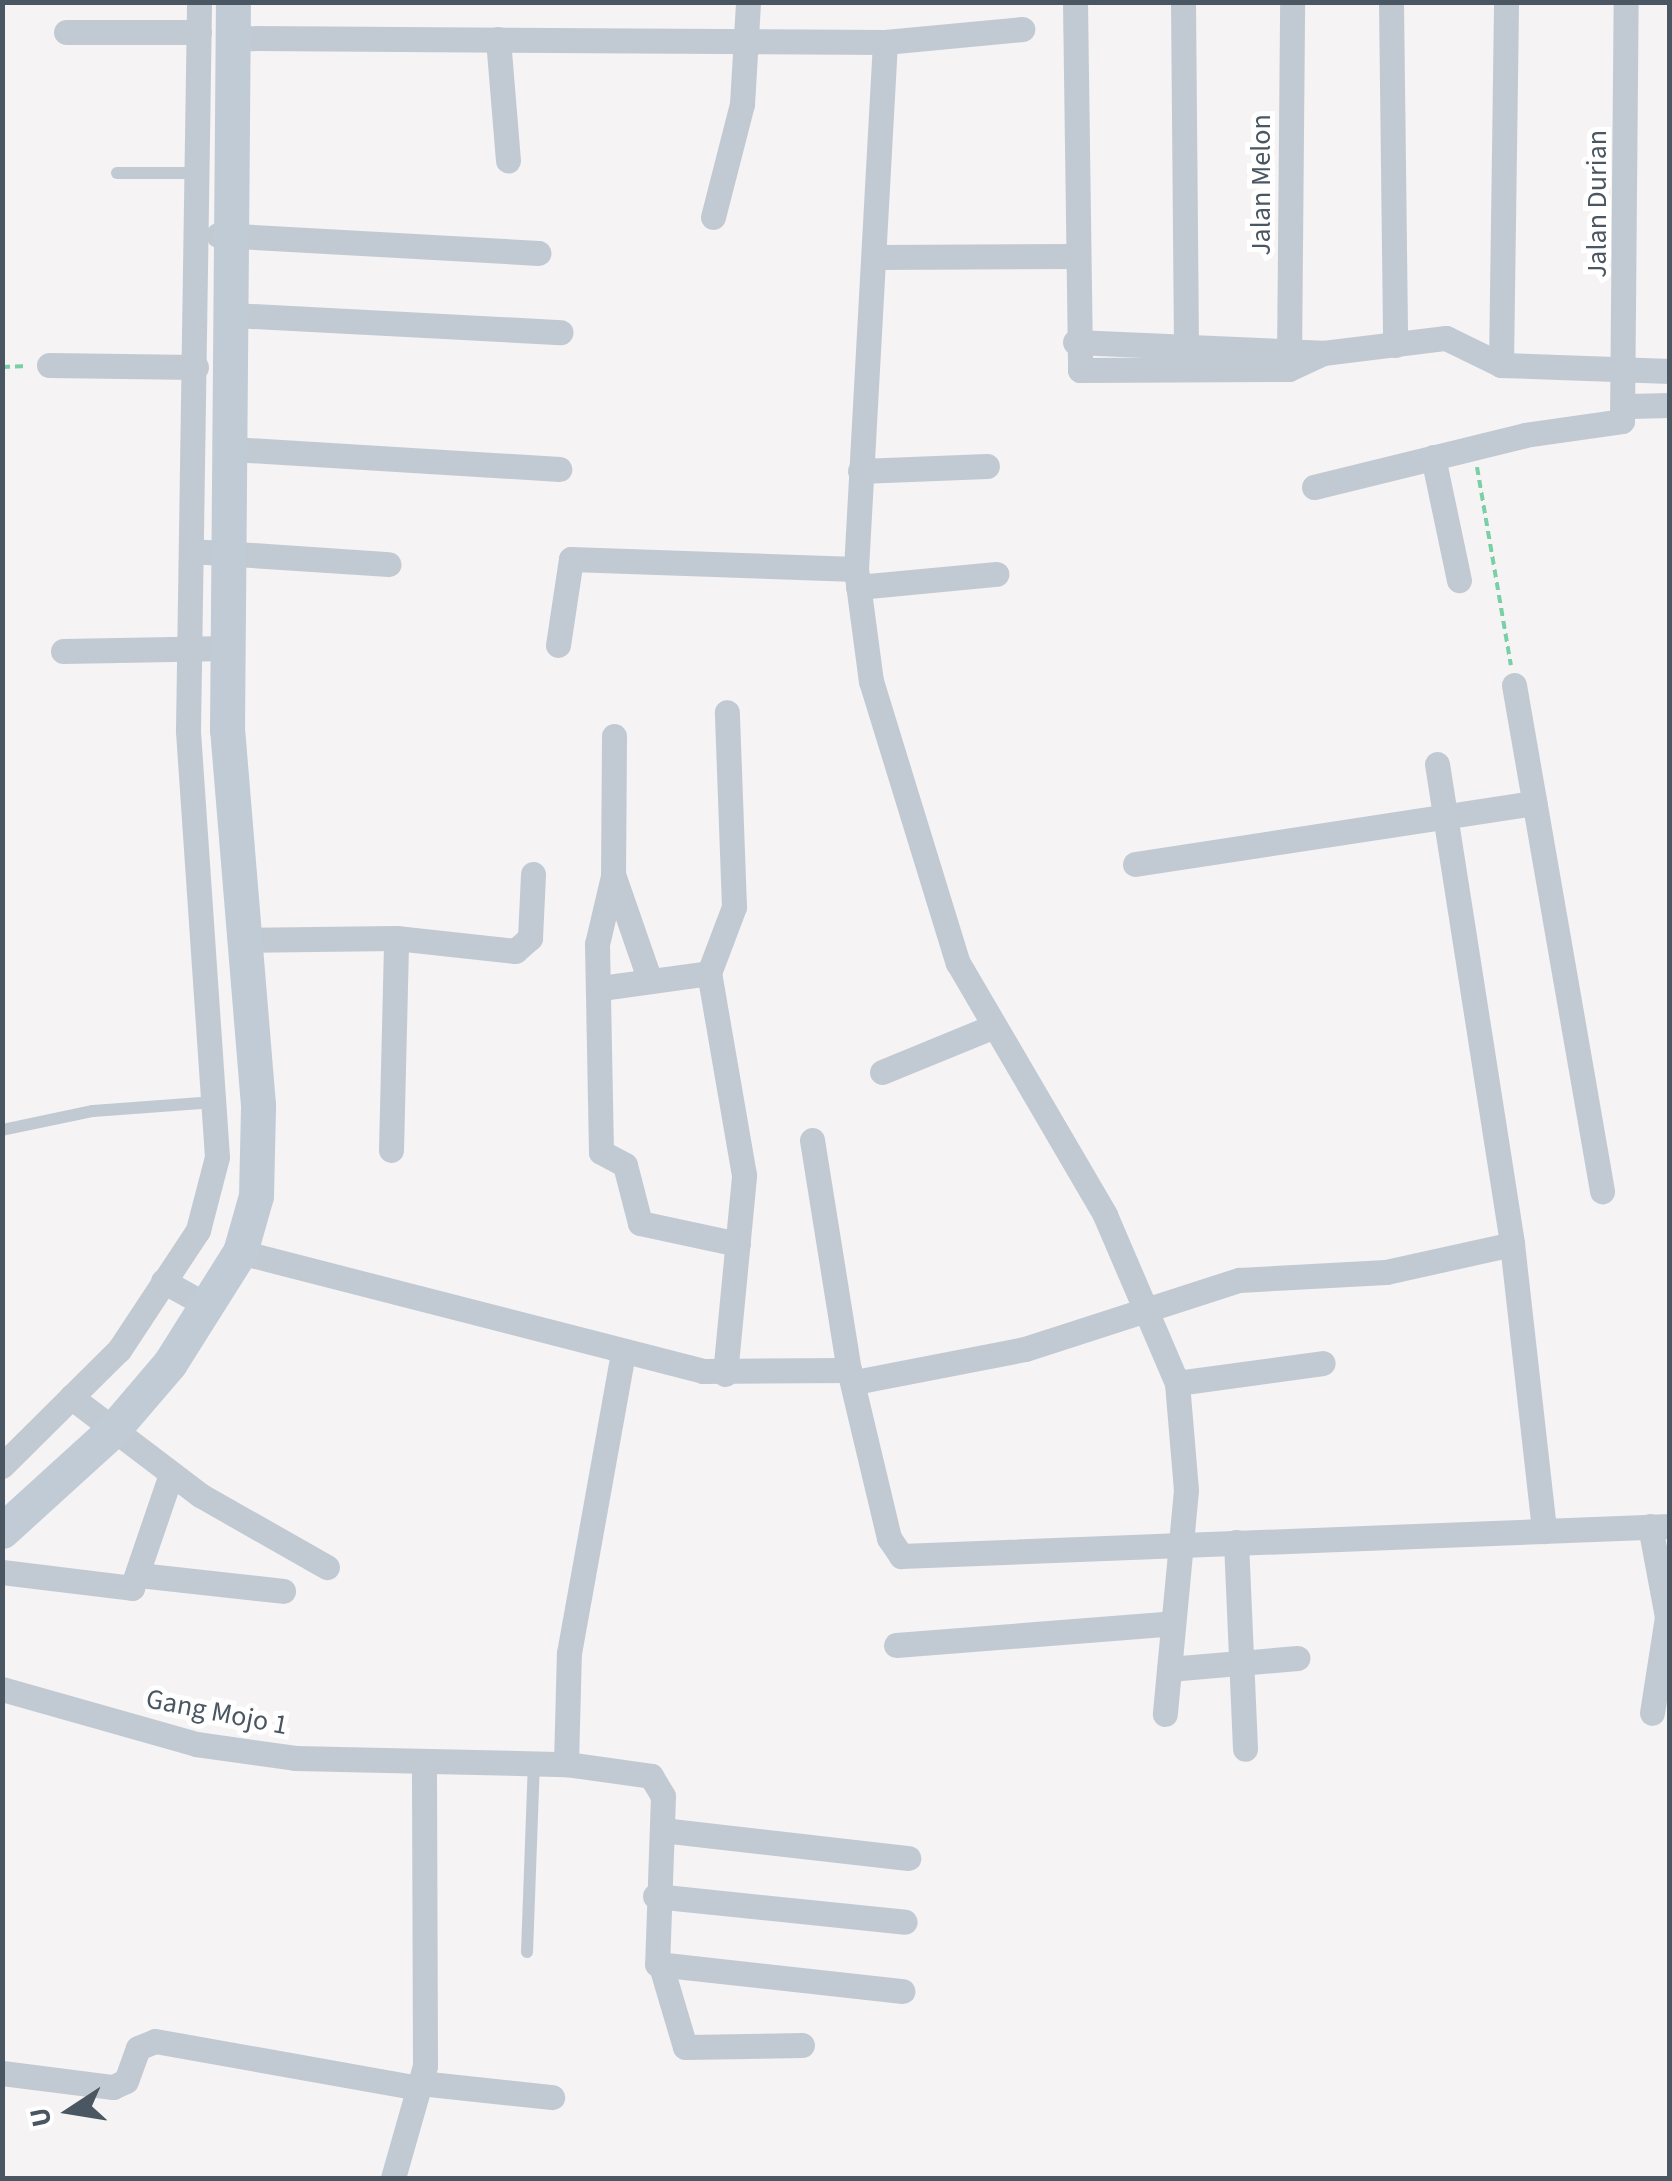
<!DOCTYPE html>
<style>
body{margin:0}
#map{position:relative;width:1672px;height:2181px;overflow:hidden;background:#f5f3f3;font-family:"Source Sans 3",sans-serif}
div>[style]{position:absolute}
.path>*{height:4px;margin-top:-2px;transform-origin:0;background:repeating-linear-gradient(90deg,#7ad0a6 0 8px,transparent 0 13px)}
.lane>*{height:12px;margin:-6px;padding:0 6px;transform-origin:6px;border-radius:6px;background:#c1cad2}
.street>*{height:25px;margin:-12.5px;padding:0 12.5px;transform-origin:12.5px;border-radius:12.5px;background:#c1cad2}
.secondary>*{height:35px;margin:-17.5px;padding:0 17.5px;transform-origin:17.5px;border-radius:17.5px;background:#c1cbd6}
span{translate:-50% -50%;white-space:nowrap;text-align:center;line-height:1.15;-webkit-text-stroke:10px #fff;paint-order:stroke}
.street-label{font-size:28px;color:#4a5661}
.frame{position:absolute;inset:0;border:5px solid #4a5661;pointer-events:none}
.north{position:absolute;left:20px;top:2061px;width:100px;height:100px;-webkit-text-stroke:8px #fff;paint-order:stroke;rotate:258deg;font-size:28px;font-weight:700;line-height:40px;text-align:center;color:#4a5661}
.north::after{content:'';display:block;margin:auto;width:35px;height:45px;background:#4a5661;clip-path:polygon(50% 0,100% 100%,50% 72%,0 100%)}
</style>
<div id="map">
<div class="path">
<div style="left:2px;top:367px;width:26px;rotate:-2deg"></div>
<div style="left:1477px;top:467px;width:201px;rotate:80.3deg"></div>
</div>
<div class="lane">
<div style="left:117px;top:173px;width:79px"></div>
<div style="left:2px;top:1130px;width:93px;rotate:-11.8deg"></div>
<div style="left:93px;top:1111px;width:122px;rotate:-4.2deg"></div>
<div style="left:527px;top:1952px;width:188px;rotate:-87.9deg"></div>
</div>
<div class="street">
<div style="left:1075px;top:2px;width:368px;rotate:89.2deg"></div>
<div style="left:1080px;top:370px;width:209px;rotate:-0.3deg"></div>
<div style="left:1289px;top:369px;width:38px;rotate:-25deg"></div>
<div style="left:1183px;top:2px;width:341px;rotate:89.5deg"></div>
<div style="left:1391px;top:2px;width:343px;rotate:89.3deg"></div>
<div style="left:66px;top:32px;width:133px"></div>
<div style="left:234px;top:38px;width:651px;rotate:0.35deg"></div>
<div style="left:885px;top:42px;width:138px;rotate:-5.4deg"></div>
<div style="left:498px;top:39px;width:122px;rotate:85.3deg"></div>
<div style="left:885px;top:42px;width:528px;rotate:93.15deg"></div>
<div style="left:856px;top:569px;width:113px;rotate:82.4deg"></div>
<div style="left:871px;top:681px;width:295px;rotate:72.9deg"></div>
<div style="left:958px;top:963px;width:292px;rotate:59.7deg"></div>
<div style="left:1105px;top:1215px;width:183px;rotate:66.8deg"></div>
<div style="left:1177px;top:1383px;width:107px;rotate:85.2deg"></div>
<div style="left:1186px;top:1490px;width:225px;rotate:95.4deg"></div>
<div style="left:713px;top:217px;width:117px;rotate:-75.6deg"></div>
<div style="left:742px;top:104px;width:102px;rotate:-86.6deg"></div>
<div style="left:218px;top:235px;width:321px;rotate:3.2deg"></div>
<div style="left:877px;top:257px;width:197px;rotate:-0.3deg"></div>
<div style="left:233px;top:315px;width:328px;rotate:3deg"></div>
<div style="left:1075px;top:342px;width:248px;rotate:2.5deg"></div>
<div style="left:1323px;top:353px;width:124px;rotate:-7deg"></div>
<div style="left:1446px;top:338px;width:61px;rotate:26.1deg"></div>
<div style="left:1501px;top:365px;width:169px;rotate:2deg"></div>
<div style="left:1289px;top:362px;width:360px;rotate:-89.5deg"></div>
<div style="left:49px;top:365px;width:147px;rotate:0.8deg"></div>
<div style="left:1501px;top:365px;width:363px;rotate:-89.2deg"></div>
<div style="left:1629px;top:406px;width:41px;rotate:-1.4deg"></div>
<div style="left:232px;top:449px;width:328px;rotate:3.5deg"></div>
<div style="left:1433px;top:457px;width:126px;rotate:78.1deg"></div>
<div style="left:860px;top:471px;width:127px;rotate:-2.3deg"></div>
<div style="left:1314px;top:487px;width:217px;rotate:-13.8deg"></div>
<div style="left:1525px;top:435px;width:98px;rotate:-8.2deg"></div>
<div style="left:1622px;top:421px;width:419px;rotate:-89.5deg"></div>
<div style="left:191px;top:551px;width:198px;rotate:3.8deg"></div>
<div style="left:858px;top:587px;width:139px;rotate:-5.4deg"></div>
<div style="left:558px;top:645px;width:87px;rotate:-81.4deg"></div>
<div style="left:571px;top:559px;width:285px;rotate:2deg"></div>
<div style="left:63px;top:651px;width:165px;rotate:-1deg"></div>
<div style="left:1514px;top:685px;width:514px;rotate:80.13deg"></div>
<div style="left:614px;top:736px;width:140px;rotate:90.4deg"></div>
<div style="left:613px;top:876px;width:70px;rotate:103.2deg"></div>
<div style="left:597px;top:944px;width:208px;rotate:88.9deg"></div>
<div style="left:601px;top:1152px;width:27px;rotate:28deg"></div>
<div style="left:625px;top:1165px;width:60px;rotate:75.5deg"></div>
<div style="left:640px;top:1223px;width:100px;rotate:12.1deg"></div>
<div style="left:1437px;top:764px;width:486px;rotate:81.1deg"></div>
<div style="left:1512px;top:1244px;width:289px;rotate:83.6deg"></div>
<div style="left:1135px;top:864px;width:404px;rotate:-8.7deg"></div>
<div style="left:614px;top:877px;width:110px;rotate:70.9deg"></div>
<div style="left:240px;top:940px;width:156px;rotate:-0.7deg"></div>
<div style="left:396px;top:938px;width:120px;rotate:6.2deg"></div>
<div style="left:515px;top:951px;width:20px;rotate:-41deg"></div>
<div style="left:530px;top:938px;width:64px;rotate:-87.3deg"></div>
<div style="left:601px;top:988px;width:109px;rotate:-7.9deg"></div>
<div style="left:882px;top:1072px;width:121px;rotate:-22.3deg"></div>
<div style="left:812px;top:1140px;width:233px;rotate:80.9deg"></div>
<div style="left:391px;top:1150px;width:212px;rotate:-88.6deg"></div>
<div style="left:240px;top:1252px;width:478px;rotate:14.4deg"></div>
<div style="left:703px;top:1371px;width:146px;rotate:-0.4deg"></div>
<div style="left:849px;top:1370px;width:173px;rotate:76.6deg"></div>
<div style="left:889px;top:1538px;width:22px;rotate:56deg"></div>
<div style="left:901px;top:1556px;width:770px;rotate:-2.23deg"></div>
<div style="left:163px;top:1281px;width:54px;rotate:29deg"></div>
<div style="left:725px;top:1374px;width:200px;rotate:-84.5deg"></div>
<div style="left:744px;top:1175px;width:205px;rotate:-99.8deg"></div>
<div style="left:709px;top:973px;width:71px;rotate:-69.3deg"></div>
<div style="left:734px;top:907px;width:195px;rotate:-92.1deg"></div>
<div style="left:855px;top:1382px;width:173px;rotate:-11deg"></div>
<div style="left:1025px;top:1349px;width:225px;rotate:-17.9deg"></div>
<div style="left:1239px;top:1280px;width:147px;rotate:-3.1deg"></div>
<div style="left:1386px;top:1272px;width:129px;rotate:-12.5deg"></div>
<div style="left:1177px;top:1383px;width:147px;rotate:-7.8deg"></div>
<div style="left:71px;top:1397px;width:162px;rotate:37.2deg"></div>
<div style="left:200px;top:1495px;width:146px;rotate:29.6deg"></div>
<div style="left:2px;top:1466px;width:165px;rotate:-44.8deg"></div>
<div style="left:119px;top:1350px;width:144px;rotate:-56.6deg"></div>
<div style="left:198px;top:1230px;width:75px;rotate:-75.4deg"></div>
<div style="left:217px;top:1157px;width:428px;rotate:-93.9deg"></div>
<div style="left:188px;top:730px;width:728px;rotate:-89.13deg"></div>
<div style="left:1650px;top:1526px;width:93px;rotate:79.4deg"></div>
<div style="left:1667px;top:1617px;width:97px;rotate:98.9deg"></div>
<div style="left:1236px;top:1542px;width:207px;rotate:87.5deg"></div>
<div style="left:2px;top:1572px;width:131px;rotate:7deg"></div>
<div style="left:132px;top:1588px;width:120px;rotate:-71.1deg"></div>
<div style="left:139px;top:1575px;width:145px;rotate:6.3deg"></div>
<div style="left:896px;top:1645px;width:278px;rotate:-4.5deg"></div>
<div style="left:1169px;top:1669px;width:129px;rotate:-4.9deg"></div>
<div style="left:2px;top:1689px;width:202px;rotate:15.8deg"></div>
<div style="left:196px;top:1744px;width:100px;rotate:8deg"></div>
<div style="left:295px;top:1758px;width:271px;rotate:1.3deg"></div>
<div style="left:566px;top:1764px;width:86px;rotate:8deg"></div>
<div style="left:651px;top:1776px;width:23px;rotate:59deg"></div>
<div style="left:663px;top:1796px;width:168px;rotate:92deg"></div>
<div style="left:657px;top:1964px;width:247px;rotate:6.3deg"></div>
<div style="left:566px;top:1764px;width:111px;rotate:-88.5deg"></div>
<div style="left:569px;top:1653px;width:305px;rotate:-79.8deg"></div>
<div style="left:662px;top:1830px;width:248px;rotate:6.5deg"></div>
<div style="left:655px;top:1896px;width:251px;rotate:5.9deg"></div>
<div style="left:661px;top:1966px;width:84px;rotate:73.5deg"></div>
<div style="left:685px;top:2047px;width:117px;rotate:-1deg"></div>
<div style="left:2px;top:2073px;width:112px;rotate:7.2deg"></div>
<div style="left:113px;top:2087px;width:14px;rotate:-25deg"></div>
<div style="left:126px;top:2081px;width:35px;rotate:-70deg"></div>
<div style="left:138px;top:2048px;width:18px;rotate:-22deg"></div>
<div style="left:155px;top:2041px;width:268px;rotate:10.1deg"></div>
<div style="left:420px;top:2083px;width:133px;rotate:6.1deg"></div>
<div style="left:393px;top:2178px;width:116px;rotate:-74.1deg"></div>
<div style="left:425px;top:2066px;width:300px;rotate:-90.2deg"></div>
</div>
<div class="secondary">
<div style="left:2px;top:1531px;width:149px;rotate:-42.3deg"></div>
<div style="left:112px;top:1431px;width:89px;rotate:-49.5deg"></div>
<div style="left:170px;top:1363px;width:131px;rotate:-57.8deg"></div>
<div style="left:240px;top:1252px;width:58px;rotate:-74.1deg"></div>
<div style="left:256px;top:1196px;width:91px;rotate:-88.7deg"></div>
<div style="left:258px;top:1105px;width:376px;rotate:-94.7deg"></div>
<div style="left:227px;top:730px;width:728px;rotate:-89.53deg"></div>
</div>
<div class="street-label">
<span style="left:1261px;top:185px;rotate:-90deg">Jalan Melon</span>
<span style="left:1597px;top:204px;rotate:-90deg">Jalan Durian</span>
<span style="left:217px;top:1712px;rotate:11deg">Gang Mojo 1</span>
</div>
<div class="frame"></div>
<div class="north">U</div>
</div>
